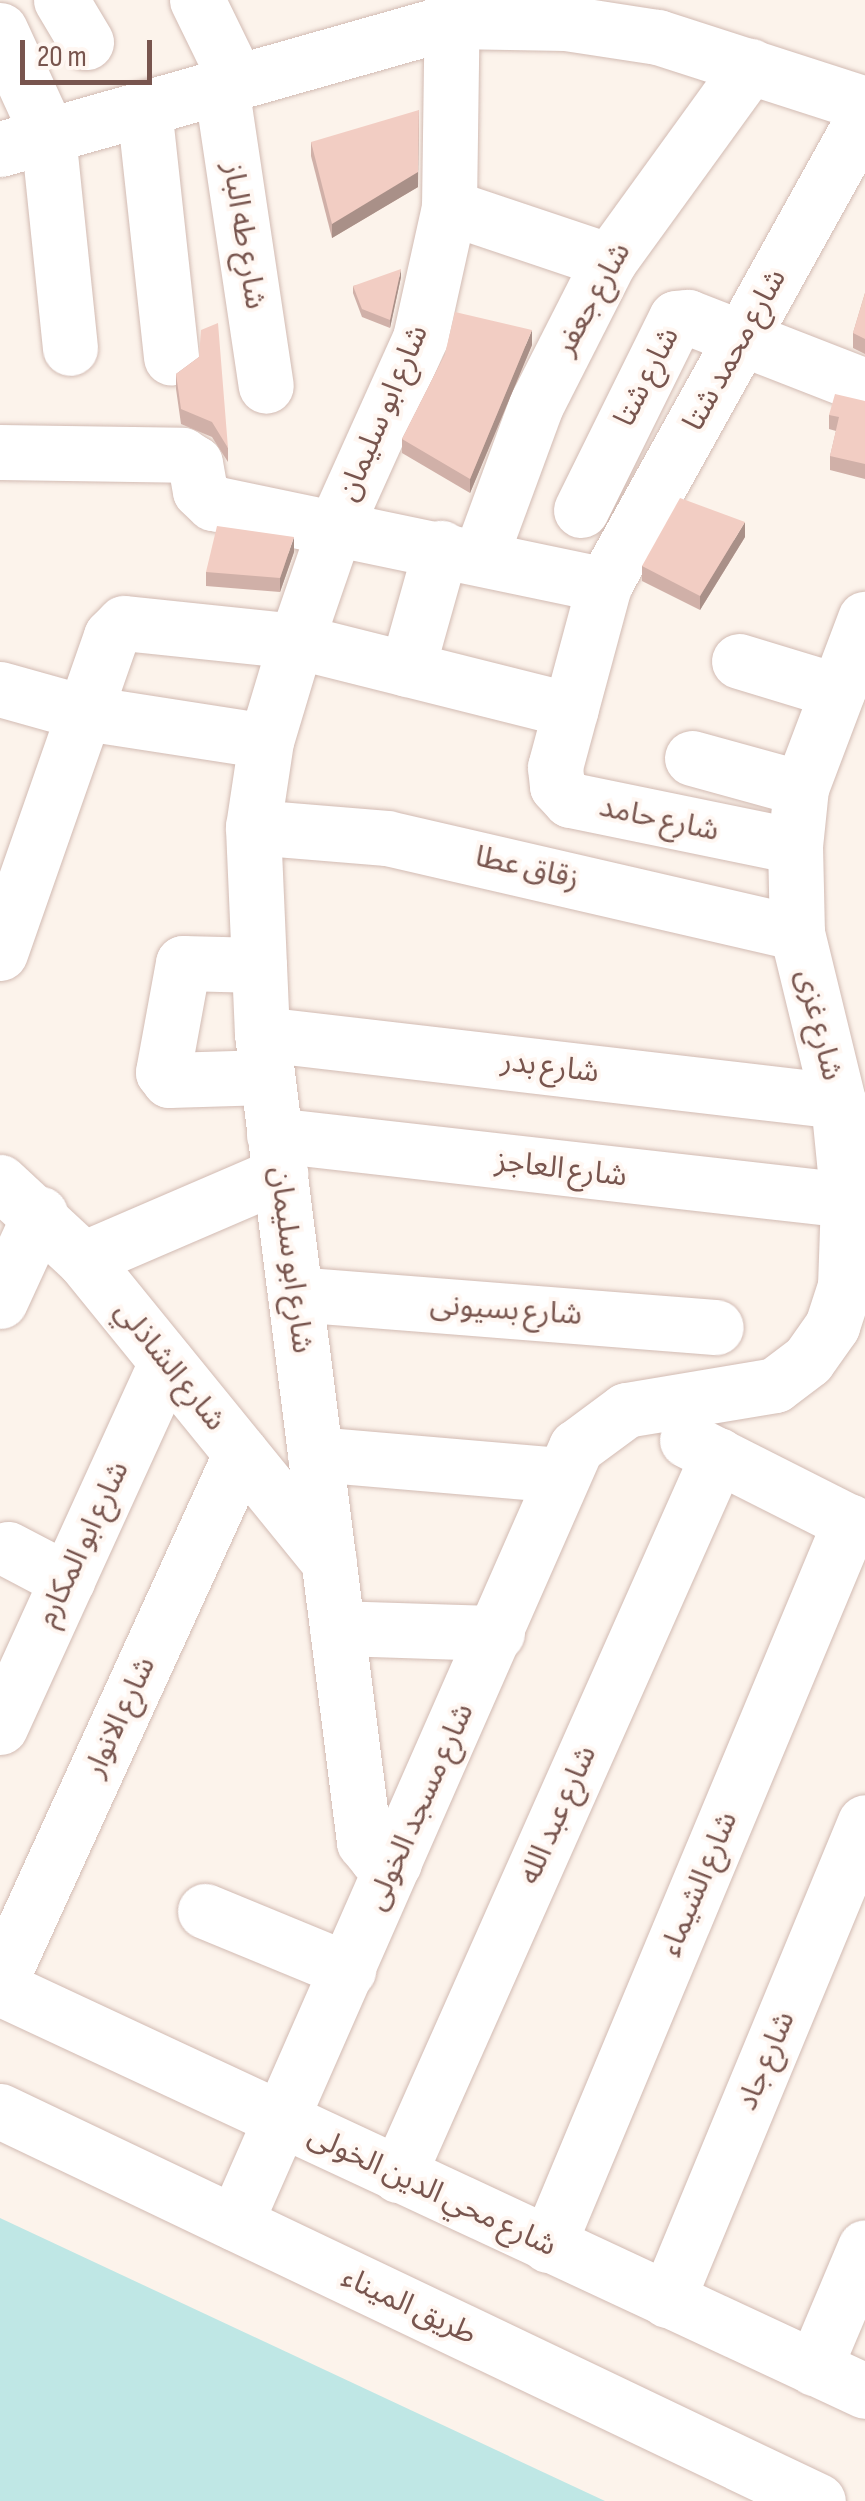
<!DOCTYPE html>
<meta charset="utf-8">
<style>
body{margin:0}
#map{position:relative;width:865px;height:2501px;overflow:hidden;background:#fcf3eb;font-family:"Sofia Sans Condensed","Noto Sans Arabic",sans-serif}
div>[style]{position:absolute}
.water>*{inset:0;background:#bfe7e5}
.roads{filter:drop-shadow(0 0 2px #d2bbb3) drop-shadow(0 0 2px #d2bbb3)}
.minor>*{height:55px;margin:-27.5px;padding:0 27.5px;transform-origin:27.5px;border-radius:27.5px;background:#fff}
.wall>*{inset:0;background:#d0b0a8}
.shaded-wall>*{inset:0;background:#a99088}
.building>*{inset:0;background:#f2cdc3}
span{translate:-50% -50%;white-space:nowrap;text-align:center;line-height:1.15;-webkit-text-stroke:8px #fff7f2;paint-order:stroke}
.street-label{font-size:30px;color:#78554e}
.scale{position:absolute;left:20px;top:40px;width:132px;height:45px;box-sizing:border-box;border:5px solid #78554e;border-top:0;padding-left:12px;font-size:30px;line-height:35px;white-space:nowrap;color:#78554e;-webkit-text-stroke:8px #fff7f2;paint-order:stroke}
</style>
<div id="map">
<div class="water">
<div style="clip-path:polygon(0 2218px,605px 2501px,0 2501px)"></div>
</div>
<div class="roads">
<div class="minor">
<div style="left:61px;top:0;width:49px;rotate:59.2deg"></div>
<div style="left:197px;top:0;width:91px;rotate:64deg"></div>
<div style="left:0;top:30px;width:115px;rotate:65.4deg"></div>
<div style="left:48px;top:135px;width:214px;rotate:84.1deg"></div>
<div style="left:221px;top:86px;width:303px;rotate:81.5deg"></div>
<div style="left:144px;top:108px;width:251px;rotate:83.8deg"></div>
<div style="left:0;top:149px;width:470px;rotate:-15.8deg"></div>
<div style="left:452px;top:21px;width:114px;rotate:1deg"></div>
<div style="left:566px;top:23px;width:93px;rotate:8.7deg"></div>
<div style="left:658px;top:37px;width:218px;rotate:17.9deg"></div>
<div style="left:449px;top:207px;width:169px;rotate:18.6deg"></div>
<div style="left:0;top:452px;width:182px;rotate:0.9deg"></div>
<div style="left:182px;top:455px;width:15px;rotate:32deg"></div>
<div style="left:195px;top:463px;width:28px;rotate:80deg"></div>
<div style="left:200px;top:491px;width:18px;rotate:43deg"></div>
<div style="left:213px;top:503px;width:400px;rotate:11.8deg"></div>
<div style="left:581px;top:510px;width:214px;rotate:-63.7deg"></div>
<div style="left:676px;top:318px;width:12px;rotate:-5deg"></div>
<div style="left:688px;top:317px;width:190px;rotate:21.3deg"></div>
<div style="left:480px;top:557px;width:162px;rotate:-69.8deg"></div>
<div style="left:536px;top:405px;width:161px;rotate:-63.1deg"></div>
<div style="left:609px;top:261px;width:241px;rotate:-54.1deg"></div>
<div style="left:739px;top:661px;width:103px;rotate:16.9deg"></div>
<div style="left:407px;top:669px;width:126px;rotate:-74.3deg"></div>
<div style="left:0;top:689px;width:89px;rotate:15.6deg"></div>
<div style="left:86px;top:713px;width:182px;rotate:8.8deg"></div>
<div style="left:692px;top:758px;width:113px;rotate:15.4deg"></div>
<div style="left:253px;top:827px;width:134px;rotate:4.7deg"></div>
<div style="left:387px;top:838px;width:421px;rotate:13deg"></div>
<div style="left:795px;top:846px;width:230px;rotate:-168.4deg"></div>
<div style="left:570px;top:800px;width:19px;rotate:-133deg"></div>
<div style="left:557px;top:786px;width:19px;rotate:-96deg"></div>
<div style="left:555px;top:767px;width:188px;rotate:-74.9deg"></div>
<div style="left:604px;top:585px;width:538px;rotate:-60.96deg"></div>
<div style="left:0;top:953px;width:336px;rotate:-70.7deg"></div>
<div style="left:111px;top:636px;width:18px;rotate:-45deg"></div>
<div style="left:124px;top:623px;width:173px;rotate:6deg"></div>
<div style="left:296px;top:641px;width:283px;rotate:14.1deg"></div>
<div style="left:259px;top:965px;width:76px;rotate:-178.5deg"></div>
<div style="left:183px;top:963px;width:111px;rotate:100.4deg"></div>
<div style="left:163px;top:1072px;width:10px;rotate:53deg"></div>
<div style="left:169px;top:1080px;width:98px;rotate:-1.8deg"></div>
<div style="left:262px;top:1034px;width:580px;rotate:6.63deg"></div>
<div style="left:274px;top:1135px;width:595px;rotate:6.47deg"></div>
<div style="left:0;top:1182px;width:113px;rotate:42.9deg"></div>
<div style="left:83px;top:1259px;width:390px;rotate:50.9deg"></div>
<div style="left:83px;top:1259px;width:215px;rotate:-23.3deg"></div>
<div style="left:295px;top:1294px;width:422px;rotate:4.5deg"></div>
<div style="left:0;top:1301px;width:96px;rotate:-65.3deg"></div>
<div style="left:687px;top:1440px;width:199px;rotate:26.8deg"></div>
<div style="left:315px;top:1454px;width:247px;rotate:4.9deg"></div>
<div style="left:8px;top:1549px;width:67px;rotate:27.7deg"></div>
<div style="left:337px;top:1628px;width:160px;rotate:1.8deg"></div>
<div style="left:0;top:1727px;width:401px;rotate:-65.5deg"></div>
<div style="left:394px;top:1863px;width:18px;rotate:-164deg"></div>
<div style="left:377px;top:1858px;width:21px;rotate:-129deg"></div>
<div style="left:364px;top:1842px;width:814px;rotate:-97.19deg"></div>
<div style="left:262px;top:1034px;width:207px;rotate:-92.5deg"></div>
<div style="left:253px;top:827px;width:87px;rotate:-81.4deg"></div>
<div style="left:266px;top:741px;width:104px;rotate:-73.3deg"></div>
<div style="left:296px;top:641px;width:123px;rotate:-71deg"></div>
<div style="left:336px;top:525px;width:205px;rotate:-65.8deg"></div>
<div style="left:420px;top:338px;width:134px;rotate:-77.5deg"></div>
<div style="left:449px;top:207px;width:207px;rotate:-89.2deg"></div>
<div style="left:205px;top:1911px;width:155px;rotate:22.4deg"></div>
<div style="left:0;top:1981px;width:580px;rotate:-65.47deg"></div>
<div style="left:0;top:1988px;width:954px;rotate:24.98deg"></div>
<div style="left:0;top:2111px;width:906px;rotate:25.49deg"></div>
<div style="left:398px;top:2175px;width:788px;rotate:-66.04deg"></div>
<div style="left:235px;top:2223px;width:848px;rotate:-66.28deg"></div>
<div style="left:576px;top:1447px;width:62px;rotate:-36.5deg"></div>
<div style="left:626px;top:1410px;width:151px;rotate:-9.5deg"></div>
<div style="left:775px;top:1385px;width:41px;rotate:-37.1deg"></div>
<div style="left:808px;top:1360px;width:42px;rotate:-54.8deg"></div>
<div style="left:832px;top:1326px;width:42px;rotate:-72deg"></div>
<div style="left:845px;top:1286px;width:84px;rotate:-88deg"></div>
<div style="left:848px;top:1202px;width:101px;rotate:-95.7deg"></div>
<div style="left:838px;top:1101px;width:173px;rotate:-103.7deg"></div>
<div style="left:797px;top:933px;width:87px;rotate:-91.3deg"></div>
<div style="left:795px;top:846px;width:58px;rotate:-84.1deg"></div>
<div style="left:801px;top:788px;width:181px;rotate:-69.3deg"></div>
<div style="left:548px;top:2245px;width:784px;rotate:-67.33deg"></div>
<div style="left:667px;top:2300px;width:517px;rotate:-67.5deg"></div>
<div style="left:814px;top:2368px;width:131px;rotate:-67.1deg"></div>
</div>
</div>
<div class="wall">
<div style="clip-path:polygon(311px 142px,418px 187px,332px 238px,311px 156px)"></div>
<div style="clip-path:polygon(401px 277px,390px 328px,362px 317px,353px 293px,353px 286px)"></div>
<div style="clip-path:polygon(865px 293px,865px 354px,853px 348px,853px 333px)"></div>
<div style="clip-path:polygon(532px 345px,470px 493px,402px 453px,402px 439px,445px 354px)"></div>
<div style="clip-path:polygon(199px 357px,228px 448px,228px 462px,212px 437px,181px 424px,176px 389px,176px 374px)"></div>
<div style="clip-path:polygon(865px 401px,865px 479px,830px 470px,830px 456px,836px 431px,829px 429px,829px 415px)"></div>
<div style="clip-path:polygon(745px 537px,700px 610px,642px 581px,642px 566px)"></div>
<div style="clip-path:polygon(294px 552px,280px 592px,206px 586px,206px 572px)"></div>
</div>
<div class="shaded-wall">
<div style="clip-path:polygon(419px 110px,418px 187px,332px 238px,332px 224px)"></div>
<div style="clip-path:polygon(401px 269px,401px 277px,390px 328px,390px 320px)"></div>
<div style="clip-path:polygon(532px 330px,532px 345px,470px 493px,470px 479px)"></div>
<div style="clip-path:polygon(745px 522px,745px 537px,700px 610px,700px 596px)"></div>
<div style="clip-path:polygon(294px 537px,294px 552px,280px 592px,280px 578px)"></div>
</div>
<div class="building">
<div style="clip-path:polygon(419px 110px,418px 172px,332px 224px,311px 142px)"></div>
<div style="clip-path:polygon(401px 269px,390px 320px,362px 309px,353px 286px)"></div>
<div style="clip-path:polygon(865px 293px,865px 339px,853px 333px)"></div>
<div style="clip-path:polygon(455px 312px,532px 330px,470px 479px,402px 439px,445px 354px)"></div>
<div style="clip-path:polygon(218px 323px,228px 448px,212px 422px,181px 409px,176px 374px,199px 357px,201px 330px)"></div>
<div style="clip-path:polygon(835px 394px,865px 401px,865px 464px,830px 456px,839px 417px,829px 415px)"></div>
<div style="clip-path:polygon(680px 498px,745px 522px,700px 596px,642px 566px)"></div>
<div style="clip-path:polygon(217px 526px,294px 537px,280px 578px,206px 572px)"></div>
</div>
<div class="street-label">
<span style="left:244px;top:236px;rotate:81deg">شارع طه الباز</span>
<span style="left:593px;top:299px;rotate:-61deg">شارع جعفر</span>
<span style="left:735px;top:350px;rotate:-61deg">شارع محمد شتا</span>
<span style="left:647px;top:377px;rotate:-63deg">شارع شتا</span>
<span style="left:383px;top:413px;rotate:-67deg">شارع ابو سليمان</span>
<span style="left:659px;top:819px;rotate:12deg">شارع حامد</span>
<span style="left:527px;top:868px;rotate:13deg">زقاق عطا</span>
<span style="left:819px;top:1025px;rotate:76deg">شارع غزى</span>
<span style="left:550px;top:1067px;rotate:7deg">شارع بدر</span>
<span style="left:561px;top:1169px;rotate:7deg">شارع العاجز</span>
<span style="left:291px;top:1260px;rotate:83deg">شارع ابو سليمان</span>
<span style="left:506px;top:1310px;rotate:4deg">شارع بسيونى</span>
<span style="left:170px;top:1366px;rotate:51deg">شارع الشاذلي</span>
<span style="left:83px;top:1544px;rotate:-65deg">شارع ابو المكارم</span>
<span style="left:120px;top:1717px;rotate:-65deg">شارع الانوار</span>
<span style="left:420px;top:1807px;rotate:-66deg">شارع مسجد الخولى</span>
<span style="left:558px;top:1815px;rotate:-66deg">شارع عبد الله</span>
<span style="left:699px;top:1884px;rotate:-67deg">شارع الشيماء</span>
<span style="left:766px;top:2061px;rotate:-67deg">شارع جاد</span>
<span style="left:432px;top:2191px;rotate:25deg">شارع محي الدين الخولى</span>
<span style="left:409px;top:2306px;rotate:25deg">طريق الميناء</span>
</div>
<div class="scale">20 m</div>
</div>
